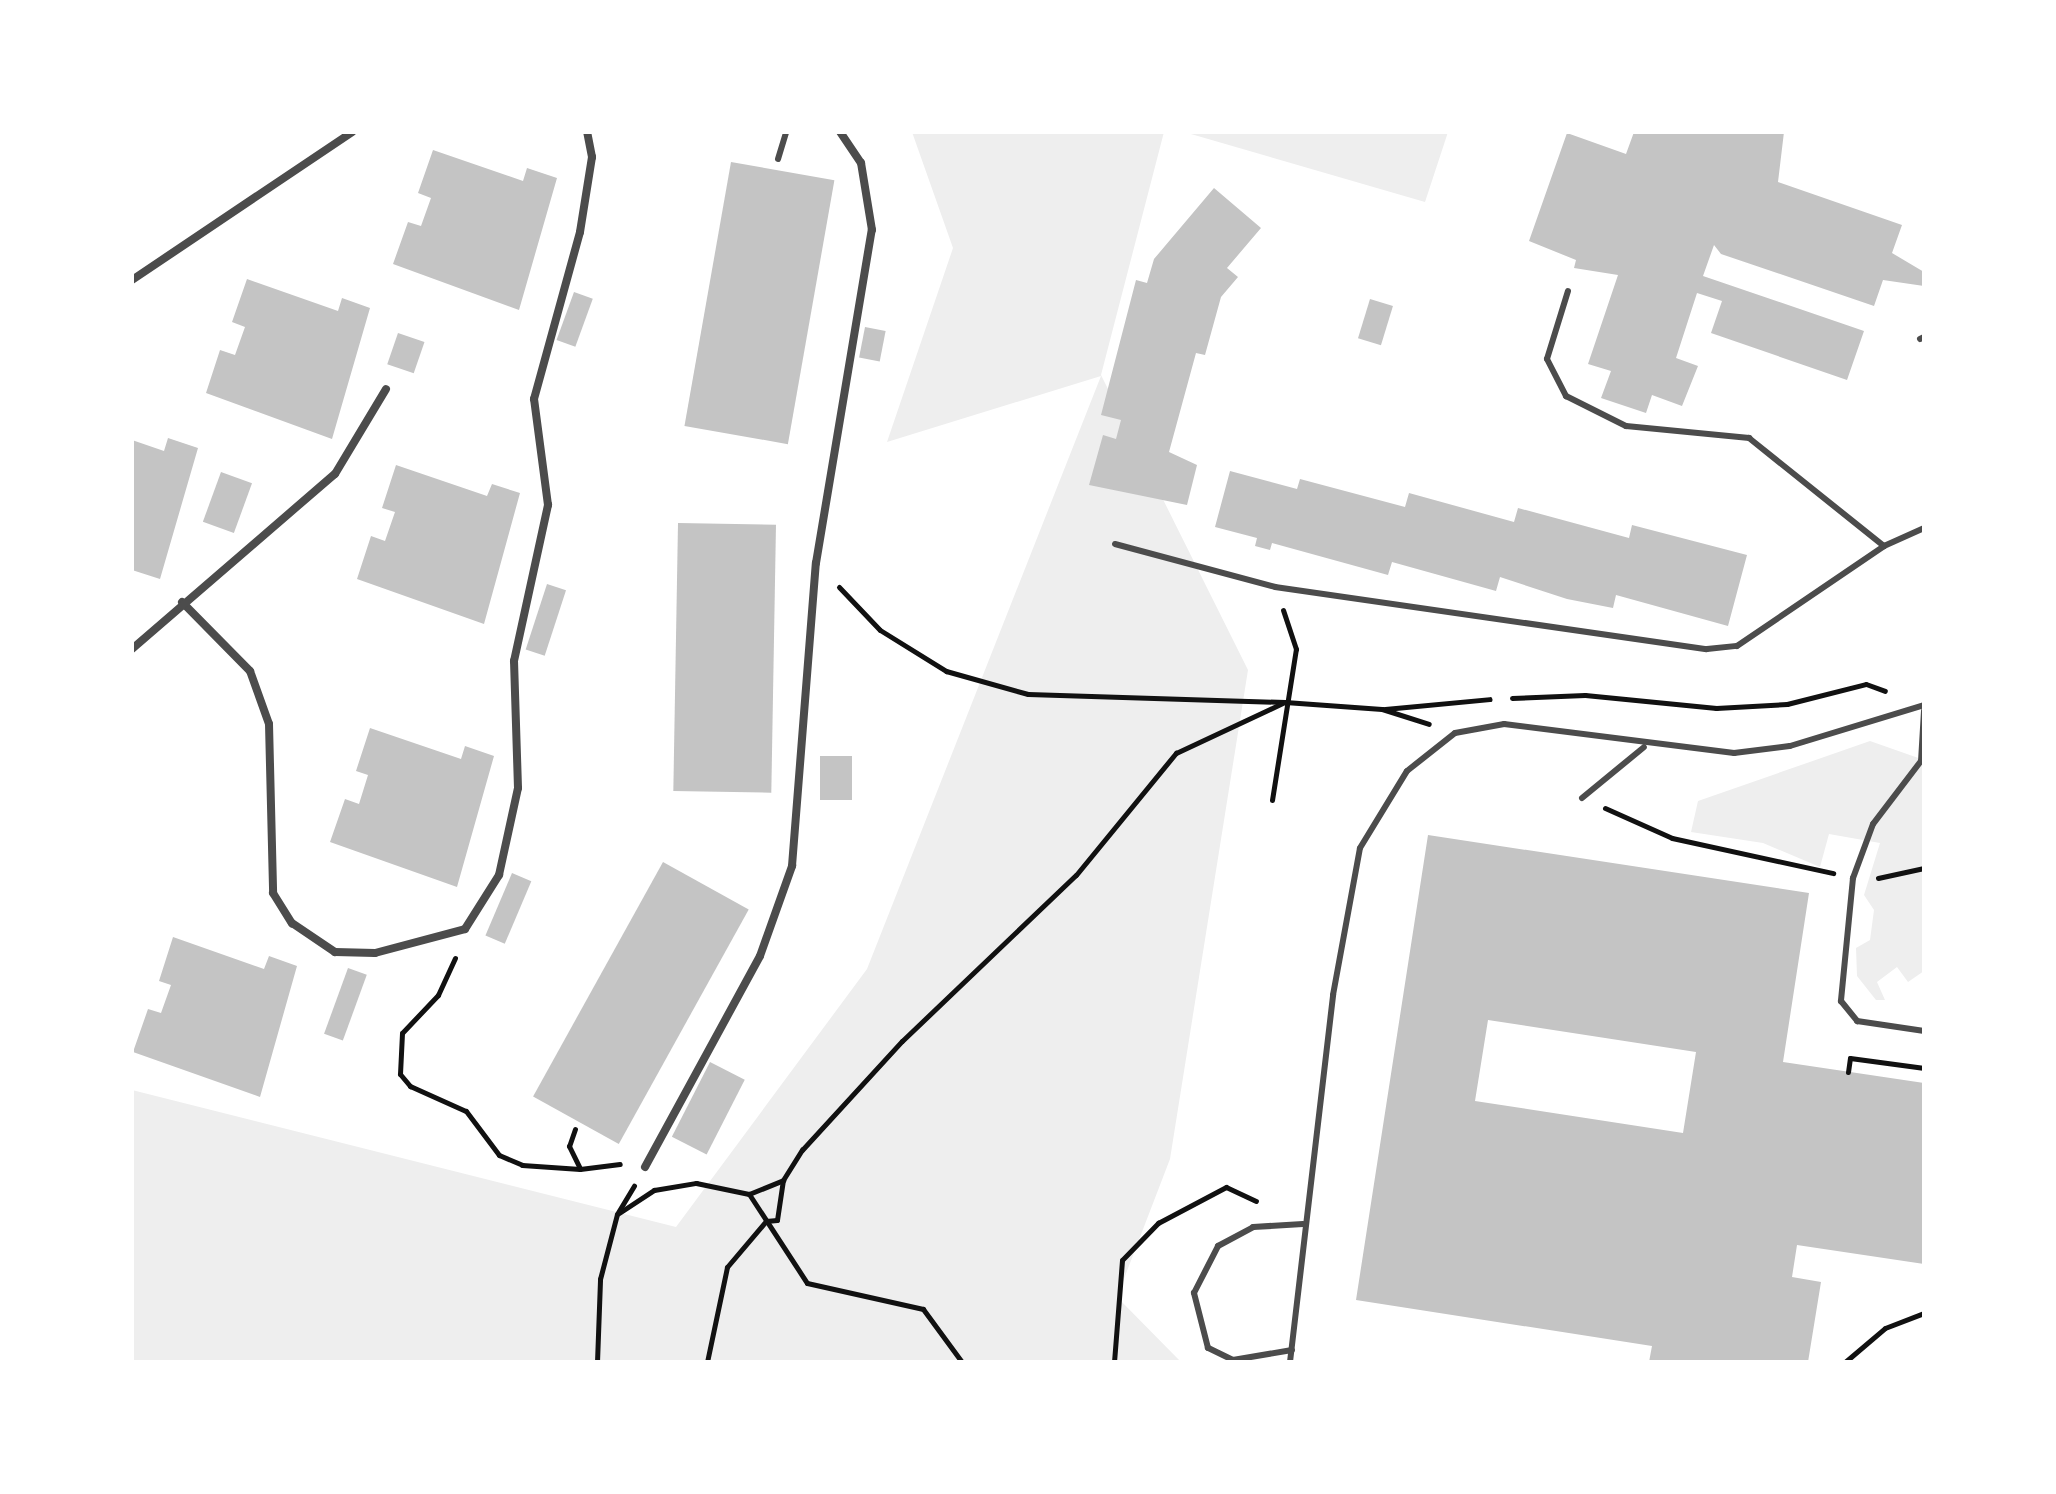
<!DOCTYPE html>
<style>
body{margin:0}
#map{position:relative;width:2056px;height:1494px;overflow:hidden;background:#fff;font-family:Commissioner,sans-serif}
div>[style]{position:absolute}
.green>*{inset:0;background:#eee}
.building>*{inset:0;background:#c4c4c4;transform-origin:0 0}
.path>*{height:5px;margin:-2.5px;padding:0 2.5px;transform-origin:2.5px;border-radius:2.5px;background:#111}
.service>*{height:6px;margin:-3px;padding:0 3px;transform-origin:3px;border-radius:3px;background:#4c4c4c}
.minor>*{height:8px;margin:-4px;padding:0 4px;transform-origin:4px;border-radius:4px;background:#4c4c4c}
span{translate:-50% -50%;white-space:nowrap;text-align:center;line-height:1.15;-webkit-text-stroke:7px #fff;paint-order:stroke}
.frame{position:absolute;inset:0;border:134px solid #fff;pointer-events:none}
</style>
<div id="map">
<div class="green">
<div style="clip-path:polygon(912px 132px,1164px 132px,1101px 375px,1248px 670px,1170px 1159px,1117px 1297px,1181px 1362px,132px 1362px,132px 1090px,676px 1227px,867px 969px,1101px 376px,887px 442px,953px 248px)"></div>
<div style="clip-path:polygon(1184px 132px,1448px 132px,1425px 202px)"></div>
<div style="clip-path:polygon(1870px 741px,1924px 760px,1924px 971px,1908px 982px,1897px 967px,1877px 982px,1885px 1000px,1876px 1000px,1857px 976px,1856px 948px,1870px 940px,1874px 910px,1864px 895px,1880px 843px,1829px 834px,1820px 867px,1763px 843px,1691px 832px,1698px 801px)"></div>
</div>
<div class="building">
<div style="clip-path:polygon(1634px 132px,1784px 132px,1778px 182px,1902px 225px,1892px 253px,1924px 272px,1924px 286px,1883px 280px,1874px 306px,1721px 254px,1714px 245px,1703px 276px,1864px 331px,1847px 380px,1711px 333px,1722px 301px,1697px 293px,1676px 358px,1698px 366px,1682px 406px,1652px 395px,1646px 413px,1601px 398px,1611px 371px,1588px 364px,1618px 275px,1574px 268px,1576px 260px,1529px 241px,1567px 133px,1626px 154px)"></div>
<div style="clip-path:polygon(433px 150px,523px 181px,527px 168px,557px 178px,519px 310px,393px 264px,408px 222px,421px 226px,431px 198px,418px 193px)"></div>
<div style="left:731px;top:162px;width:105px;height:268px;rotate:10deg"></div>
<div style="clip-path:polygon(1214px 188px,1261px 228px,1227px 268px,1238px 277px,1221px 297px,1205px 355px,1196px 353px,1169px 452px,1197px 465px,1187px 505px,1089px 485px,1103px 435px,1116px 439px,1121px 420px,1101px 415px,1136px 280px,1147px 283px,1154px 259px)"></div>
<div style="clip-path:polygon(247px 279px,338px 311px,342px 298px,370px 308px,332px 439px,206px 393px,220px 350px,235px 355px,245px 327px,232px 322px)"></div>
<div style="left:574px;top:292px;width:20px;height:51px;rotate:20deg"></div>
<div style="left:1370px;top:299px;width:24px;height:41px;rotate:17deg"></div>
<div style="left:865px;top:327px;width:21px;height:31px;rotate:11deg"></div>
<div style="left:398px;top:333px;width:28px;height:33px;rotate:19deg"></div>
<div style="clip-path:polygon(168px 438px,198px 448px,160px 579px,132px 570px,132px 440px,164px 451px)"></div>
<div style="clip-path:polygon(396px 465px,487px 496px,492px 484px,520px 493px,484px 624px,357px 579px,371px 536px,385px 541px,395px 512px,382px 508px)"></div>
<div style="clip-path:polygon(1230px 471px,1297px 489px,1300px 479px,1405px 507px,1409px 493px,1514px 522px,1518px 508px,1629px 538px,1632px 525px,1747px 555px,1728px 626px,1616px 595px,1613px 608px,1567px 599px,1500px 577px,1496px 591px,1392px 562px,1388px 575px,1272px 543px,1270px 550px,1255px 546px,1257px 538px,1215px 527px)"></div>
<div style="left:221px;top:472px;width:33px;height:53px;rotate:20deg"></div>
<div style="left:678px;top:523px;width:98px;height:268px;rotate:1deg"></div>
<div style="left:547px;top:584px;width:20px;height:69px;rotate:18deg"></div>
<div style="clip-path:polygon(370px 728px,461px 759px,465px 746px,494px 756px,457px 887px,330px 842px,345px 799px,359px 804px,368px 775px,356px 771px)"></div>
<div style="left:820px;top:756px;width:32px;height:44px"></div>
<div style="clip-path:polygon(evenodd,1428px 835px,1809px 893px,1783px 1062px,1924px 1083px,1924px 1264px,1797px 1245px,1792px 1277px,1821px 1282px,1808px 1362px,1649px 1362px,1652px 1346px,1356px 1300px,1428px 835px,1488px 1020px,1696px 1052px,1683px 1133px,1475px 1101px,1488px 1020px)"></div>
<div style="left:663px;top:862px;width:98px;height:268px;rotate:29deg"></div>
<div style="left:512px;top:873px;width:21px;height:68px;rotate:23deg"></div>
<div style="clip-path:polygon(173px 937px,264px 969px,269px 956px,297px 966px,260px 1097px,133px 1052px,148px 1009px,161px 1013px,171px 985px,159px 981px)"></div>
<div style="left:348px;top:968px;width:20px;height:70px;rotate:20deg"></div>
<div style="left:710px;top:1062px;width:39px;height:84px;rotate:27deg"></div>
</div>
<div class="path">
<div style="left:839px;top:587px;width:59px;rotate:46.4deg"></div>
<div style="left:880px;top:630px;width:78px;rotate:31.8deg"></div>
<div style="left:946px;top:671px;width:85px;rotate:15.7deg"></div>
<div style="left:1028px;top:694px;width:257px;rotate:1.8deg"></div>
<div style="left:1285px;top:702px;width:97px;rotate:4.1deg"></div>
<div style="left:1382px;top:709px;width:49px;rotate:17.7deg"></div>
<div style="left:1512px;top:698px;width:73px;rotate:-2.4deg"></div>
<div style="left:1585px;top:695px;width:132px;rotate:5.7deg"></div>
<div style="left:1716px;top:708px;width:71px;rotate:-3.2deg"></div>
<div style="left:1787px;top:704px;width:81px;rotate:-14.2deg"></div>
<div style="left:1866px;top:684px;width:20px;rotate:20deg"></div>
<div style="left:1385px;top:709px;width:105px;rotate:-5.4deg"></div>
<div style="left:1272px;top:800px;width:153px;rotate:-81deg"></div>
<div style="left:1296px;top:649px;width:41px;rotate:-108.4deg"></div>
<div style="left:1605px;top:808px;width:73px;rotate:24.1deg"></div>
<div style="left:1672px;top:838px;width:165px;rotate:12.3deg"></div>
<div style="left:1878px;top:878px;width:47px;rotate:-12.3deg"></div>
<div style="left:455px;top:958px;width:41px;rotate:114.7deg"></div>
<div style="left:438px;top:995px;width:52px;rotate:133.5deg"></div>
<div style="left:402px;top:1033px;width:41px;rotate:92.8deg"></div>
<div style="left:400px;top:1074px;width:16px;rotate:50deg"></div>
<div style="left:410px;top:1086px;width:61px;rotate:24.1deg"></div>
<div style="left:466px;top:1111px;width:55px;rotate:53.1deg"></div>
<div style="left:499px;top:1155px;width:25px;rotate:23deg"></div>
<div style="left:522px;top:1165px;width:58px;rotate:3.9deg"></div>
<div style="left:1848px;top:1072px;width:14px;rotate:-82deg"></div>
<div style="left:1850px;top:1058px;width:75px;rotate:7.7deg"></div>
<div style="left:575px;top:1129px;width:18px;rotate:109deg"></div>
<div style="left:569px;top:1146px;width:25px;rotate:64deg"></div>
<div style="left:580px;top:1169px;width:40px;rotate:-7.1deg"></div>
<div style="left:749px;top:1194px;width:106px;rotate:56.9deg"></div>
<div style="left:807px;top:1283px;width:119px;rotate:12.6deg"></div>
<div style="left:923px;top:1309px;width:66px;rotate:53.7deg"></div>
<div style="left:619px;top:1213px;width:42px;rotate:-33.3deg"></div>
<div style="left:654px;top:1190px;width:43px;rotate:-9.5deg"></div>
<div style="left:696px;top:1183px;width:54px;rotate:11.7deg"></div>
<div style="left:749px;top:1194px;width:37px;rotate:-22deg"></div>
<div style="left:597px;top:1362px;width:83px;rotate:-87.9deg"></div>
<div style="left:600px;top:1279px;width:67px;rotate:-75.3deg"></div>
<div style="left:617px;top:1214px;width:33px;rotate:-59deg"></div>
<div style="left:707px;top:1362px;width:97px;rotate:-78.1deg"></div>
<div style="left:727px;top:1267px;width:60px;rotate:-49.7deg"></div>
<div style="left:766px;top:1221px;width:11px;rotate:-5deg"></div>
<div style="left:777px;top:1220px;width:40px;rotate:-81.5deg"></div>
<div style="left:783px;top:1180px;width:36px;rotate:-58deg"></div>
<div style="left:802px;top:1150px;width:148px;rotate:-47.5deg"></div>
<div style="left:902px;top:1041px;width:240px;rotate:-43.7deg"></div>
<div style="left:1076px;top:875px;width:158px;rotate:-50.7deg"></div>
<div style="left:1176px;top:753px;width:120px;rotate:-25.1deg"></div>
<div style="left:1114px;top:1362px;width:102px;rotate:-85.5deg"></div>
<div style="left:1122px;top:1260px;width:52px;rotate:-45.8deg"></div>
<div style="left:1158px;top:1223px;width:77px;rotate:-27.9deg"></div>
<div style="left:1226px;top:1187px;width:33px;rotate:25deg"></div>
<div style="left:1845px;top:1362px;width:52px;rotate:-40.4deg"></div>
<div style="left:1885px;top:1328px;width:42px;rotate:-21deg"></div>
</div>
<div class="service">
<div style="left:778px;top:159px;width:28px;rotate:-73deg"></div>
<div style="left:1568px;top:291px;width:71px;rotate:107.2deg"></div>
<div style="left:1547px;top:359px;width:42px;rotate:62.8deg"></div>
<div style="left:1566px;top:396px;width:67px;rotate:26.6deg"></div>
<div style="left:1626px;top:426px;width:124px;rotate:5.6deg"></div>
<div style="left:1749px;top:438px;width:173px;rotate:38.7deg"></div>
<div style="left:1920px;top:339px;width:4px;rotate:-27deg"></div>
<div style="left:1115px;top:544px;width:166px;rotate:15deg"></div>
<div style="left:1275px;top:587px;width:436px;rotate:8.2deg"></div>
<div style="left:1707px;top:649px;width:30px;rotate:-6deg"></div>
<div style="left:1737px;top:646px;width:178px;rotate:-34.2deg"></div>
<div style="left:1884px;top:546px;width:44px;rotate:-24.2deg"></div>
<div style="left:1924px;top:711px;width:50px;rotate:93.4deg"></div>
<div style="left:1921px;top:761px;width:79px;rotate:127.3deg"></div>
<div style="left:1873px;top:824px;width:58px;rotate:110.3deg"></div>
<div style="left:1853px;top:878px;width:124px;rotate:95.6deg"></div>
<div style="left:1841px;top:1001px;width:26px;rotate:51deg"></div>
<div style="left:1857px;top:1021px;width:68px;rotate:8.5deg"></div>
<div style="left:1582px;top:798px;width:80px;rotate:-39.4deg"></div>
<div style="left:1292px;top:1350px;width:60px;rotate:170.4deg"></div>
<div style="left:1233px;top:1360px;width:28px;rotate:-154deg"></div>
<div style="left:1208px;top:1348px;width:57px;rotate:-104.3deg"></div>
<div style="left:1194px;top:1293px;width:53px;rotate:-62.9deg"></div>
<div style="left:1218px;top:1246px;width:40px;rotate:-28deg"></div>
<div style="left:1253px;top:1227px;width:50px;rotate:-3.4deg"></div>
<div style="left:1290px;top:1362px;width:370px;rotate:-83.3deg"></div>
<div style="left:1333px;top:995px;width:149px;rotate:-79.6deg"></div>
<div style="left:1360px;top:848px;width:90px;rotate:-58.6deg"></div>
<div style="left:1407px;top:771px;width:61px;rotate:-38.4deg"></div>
<div style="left:1455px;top:733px;width:50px;rotate:-10.4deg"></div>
<div style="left:1504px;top:724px;width:232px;rotate:7.2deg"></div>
<div style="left:1734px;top:753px;width:56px;rotate:-7.1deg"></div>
<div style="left:1790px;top:746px;width:140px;rotate:-17deg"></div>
</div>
<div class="minor">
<div style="left:132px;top:280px;width:265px;rotate:-33.9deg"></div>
<div style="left:182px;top:602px;width:97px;rotate:45.4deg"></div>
<div style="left:250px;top:671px;width:56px;rotate:70.3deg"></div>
<div style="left:269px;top:724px;width:169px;rotate:88.6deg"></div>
<div style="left:273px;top:893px;width:36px;rotate:58deg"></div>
<div style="left:292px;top:923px;width:52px;rotate:34deg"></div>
<div style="left:335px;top:952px;width:40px;rotate:1.4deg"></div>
<div style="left:375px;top:953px;width:93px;rotate:-14.9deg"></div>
<div style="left:465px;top:929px;width:64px;rotate:-57.8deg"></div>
<div style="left:499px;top:875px;width:89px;rotate:-77.7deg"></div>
<div style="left:518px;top:788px;width:127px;rotate:-91.8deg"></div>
<div style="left:514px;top:661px;width:160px;rotate:-77.7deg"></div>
<div style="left:548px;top:505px;width:107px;rotate:-97.5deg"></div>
<div style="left:534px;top:399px;width:173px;rotate:-74.6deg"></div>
<div style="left:580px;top:232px;width:76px;rotate:-80.9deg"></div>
<div style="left:592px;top:157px;width:25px;rotate:-101deg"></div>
<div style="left:132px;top:649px;width:268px;rotate:-40.8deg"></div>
<div style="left:335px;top:474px;width:99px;rotate:-59deg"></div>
<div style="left:645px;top:1167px;width:240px;rotate:-61.4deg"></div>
<div style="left:760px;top:956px;width:96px;rotate:-70.4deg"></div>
<div style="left:792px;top:866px;width:304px;rotate:-85.5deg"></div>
<div style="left:816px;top:563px;width:338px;rotate:-80.5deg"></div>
<div style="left:872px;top:230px;width:68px;rotate:-99.3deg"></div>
<div style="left:861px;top:163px;width:37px;rotate:-124deg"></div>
</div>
<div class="frame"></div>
</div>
